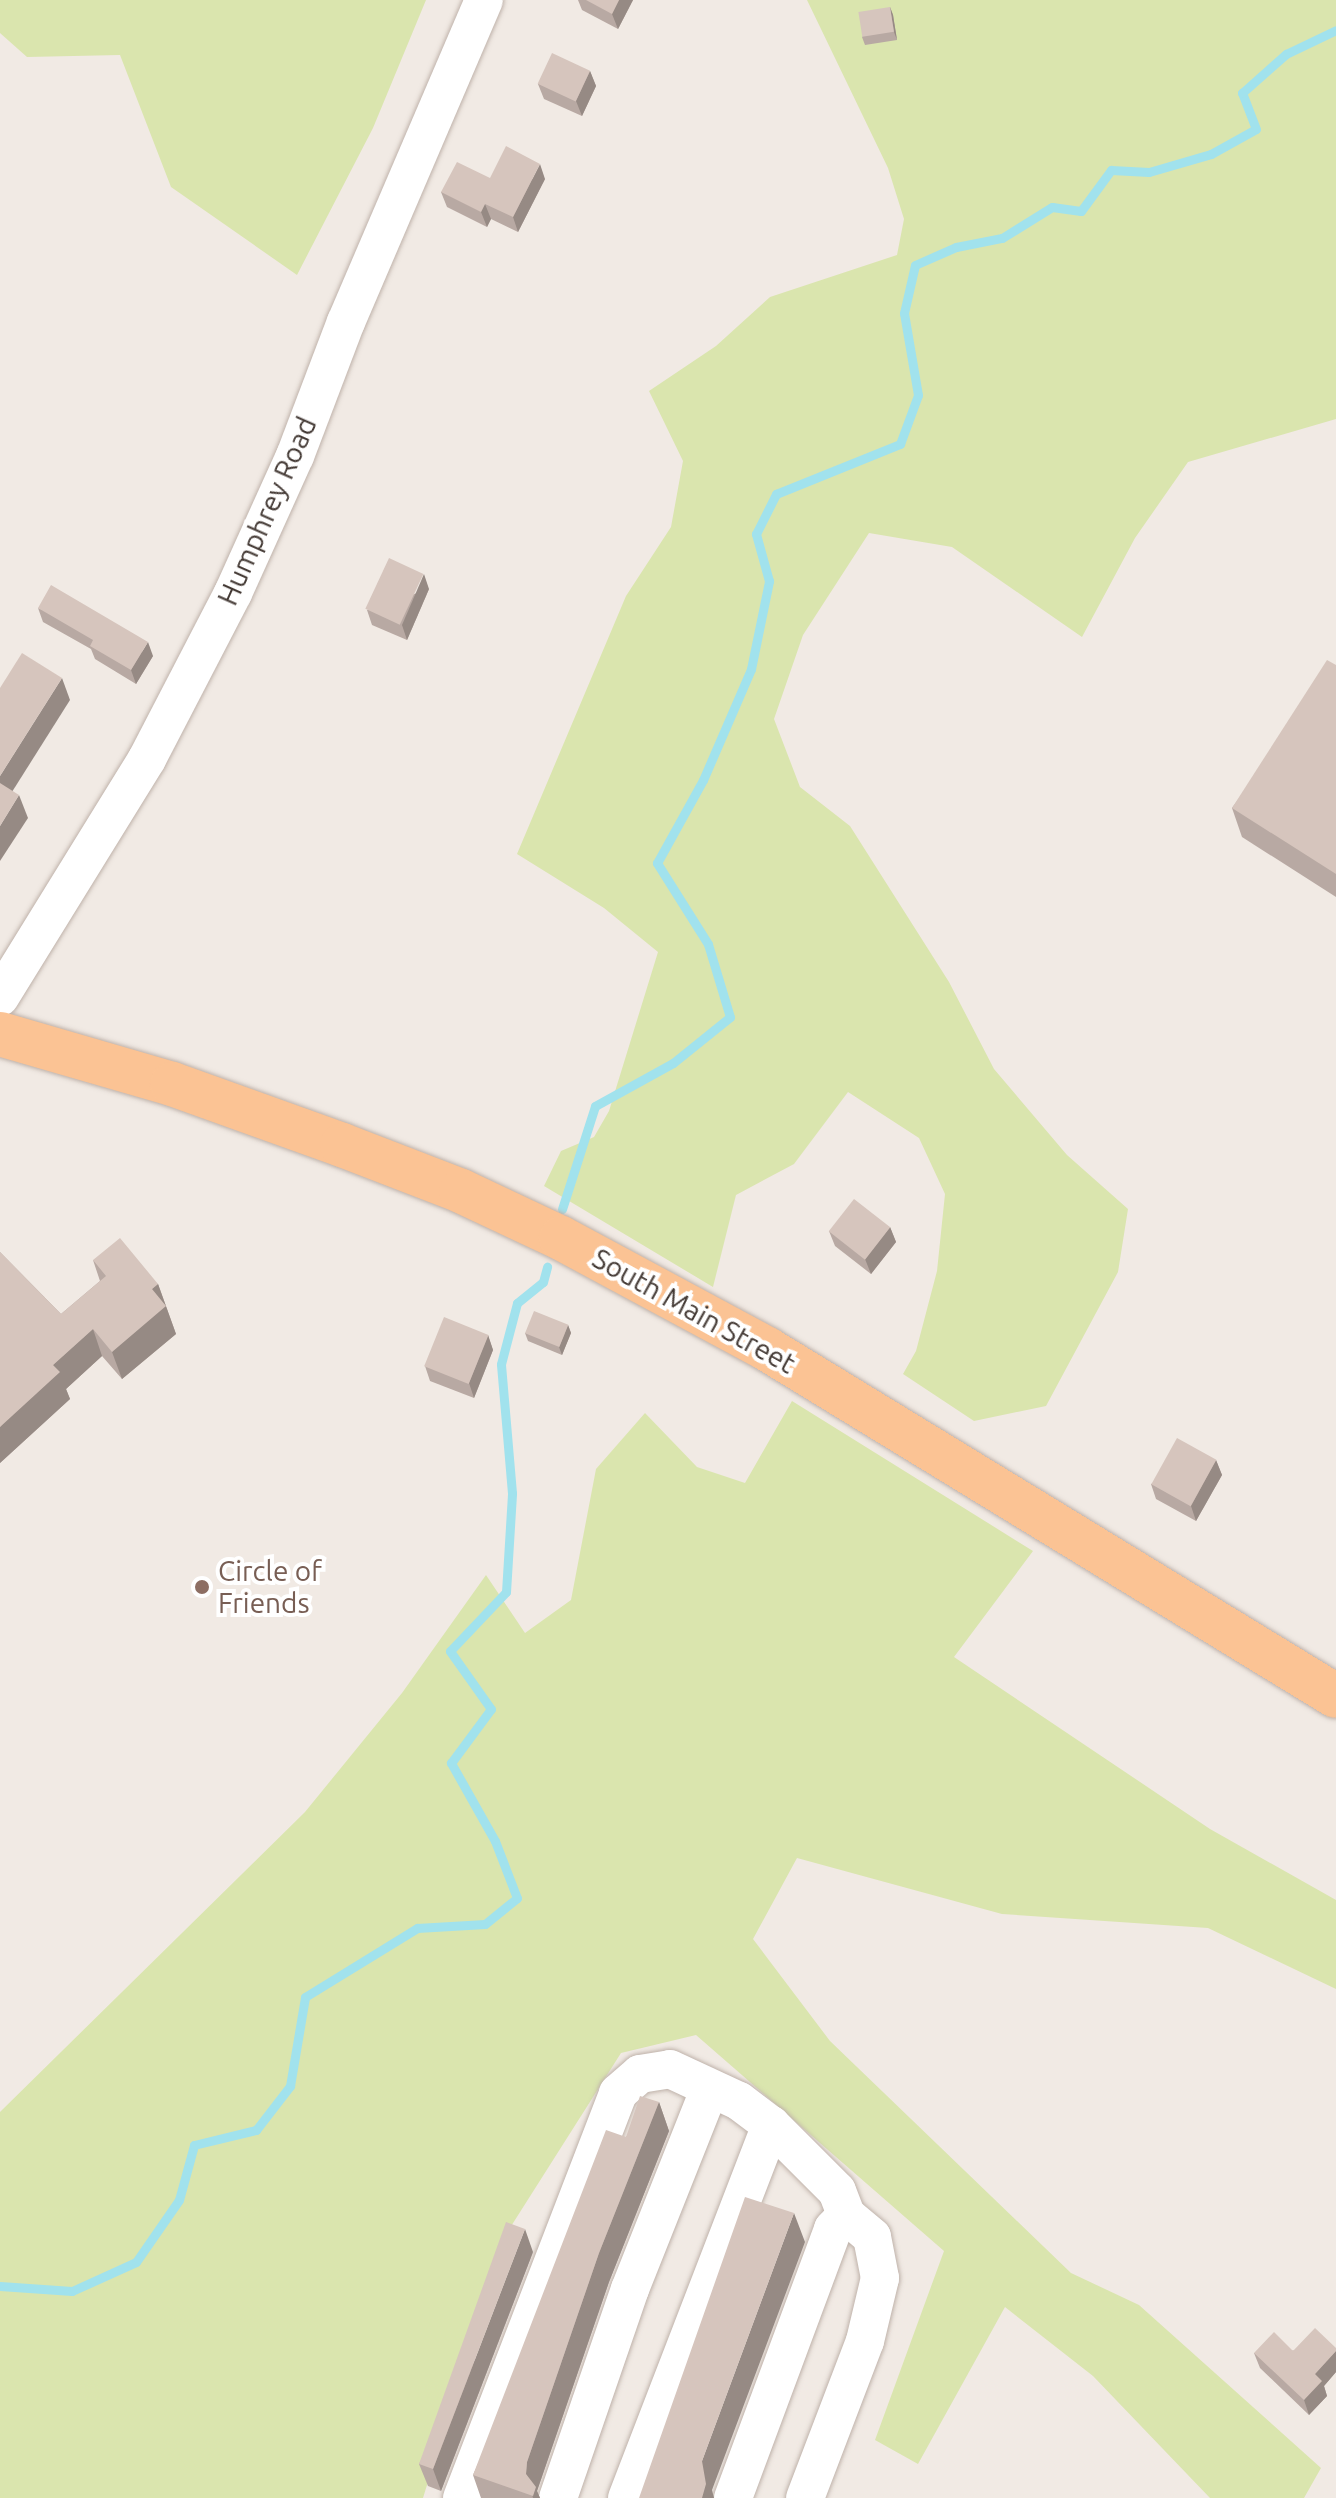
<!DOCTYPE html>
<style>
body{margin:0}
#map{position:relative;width:1336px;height:2498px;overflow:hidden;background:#f1eae4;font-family:Ubuntu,sans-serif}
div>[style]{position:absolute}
.green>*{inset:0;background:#dae5ae}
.stream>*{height:9px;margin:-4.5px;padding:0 4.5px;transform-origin:4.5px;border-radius:4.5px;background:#a1e2ed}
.roads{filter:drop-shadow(0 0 2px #bfb2aa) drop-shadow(0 0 2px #bfb2aa)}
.street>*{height:38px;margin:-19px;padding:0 19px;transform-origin:19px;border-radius:19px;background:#fff}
.primary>*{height:44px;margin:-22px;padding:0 22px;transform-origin:22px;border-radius:22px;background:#fbc394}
.wall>*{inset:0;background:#b8a9a3}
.shaded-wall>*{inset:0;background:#968a84}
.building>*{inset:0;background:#d6c5bd;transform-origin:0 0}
.dots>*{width:22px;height:22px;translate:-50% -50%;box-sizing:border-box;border:4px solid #fff;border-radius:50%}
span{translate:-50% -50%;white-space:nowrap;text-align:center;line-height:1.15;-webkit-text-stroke:8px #fff;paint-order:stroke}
.street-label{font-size:28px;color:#433934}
.education-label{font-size:28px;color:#785e54}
.left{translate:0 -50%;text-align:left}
</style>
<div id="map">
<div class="green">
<div style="clip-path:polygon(0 0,426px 0,373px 128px,297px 275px,171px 187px,120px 55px,27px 57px,0 33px)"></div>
<div style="clip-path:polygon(807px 0,1336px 0,1336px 419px,1188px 462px,1135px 538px,1082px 637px,952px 547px,869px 533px,803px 635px,774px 719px,800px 787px,850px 826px,949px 982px,994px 1069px,1067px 1155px,1128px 1209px,1118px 1272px,1046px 1406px,974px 1421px,903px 1374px,916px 1351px,937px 1271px,945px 1194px,919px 1138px,848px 1092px,794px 1164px,736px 1195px,713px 1287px,544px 1186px,561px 1151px,594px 1137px,609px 1111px,658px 952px,604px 908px,517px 854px,626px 596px,671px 527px,683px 461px,649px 391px,716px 346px,770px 297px,897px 255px,904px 219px,888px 168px)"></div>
<div style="clip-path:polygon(792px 1401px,1033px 1551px,954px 1657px,1210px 1829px,1336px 1900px,1336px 1989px,1208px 1928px,1002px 1914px,797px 1858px,753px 1939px,830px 2041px,1071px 2273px,1139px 2305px,1321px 2468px,1304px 2498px,1210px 2498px,1093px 2376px,1005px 2307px,918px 2464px,875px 2440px,944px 2251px,696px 2035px,621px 2053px,503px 2239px,423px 2498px,0 2498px,0 2112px,305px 1812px,402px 1693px,486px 1575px,525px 1633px,571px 1600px,596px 1469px,645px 1413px,697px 1467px,745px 1483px)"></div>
</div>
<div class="stream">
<div style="left:562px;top:1209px;width:108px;rotate:-72.2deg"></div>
<div style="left:595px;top:1106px;width:89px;rotate:-28.9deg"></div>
<div style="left:673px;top:1063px;width:73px;rotate:-38.9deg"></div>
<div style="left:730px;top:1017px;width:76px;rotate:-106.8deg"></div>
<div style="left:708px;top:944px;width:96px;rotate:-122.2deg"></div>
<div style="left:657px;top:863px;width:95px;rotate:-61deg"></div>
<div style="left:703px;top:780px;width:121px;rotate:-66.6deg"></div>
<div style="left:751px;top:669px;width:90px;rotate:-78.4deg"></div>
<div style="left:769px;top:581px;width:49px;rotate:-105.5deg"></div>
<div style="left:756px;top:534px;width:45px;rotate:-63.4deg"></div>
<div style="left:776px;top:494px;width:134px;rotate:-22deg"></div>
<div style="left:900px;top:444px;width:52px;rotate:-69.8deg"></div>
<div style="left:918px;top:395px;width:83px;rotate:-99.7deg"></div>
<div style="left:904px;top:313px;width:49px;rotate:-77.1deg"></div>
<div style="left:915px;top:265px;width:45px;rotate:-23.7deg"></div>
<div style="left:956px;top:247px;width:47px;rotate:-11.1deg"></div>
<div style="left:1002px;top:238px;width:59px;rotate:-31.8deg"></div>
<div style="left:1052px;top:207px;width:29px;rotate:8deg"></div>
<div style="left:1081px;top:211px;width:51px;rotate:-53.8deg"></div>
<div style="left:1111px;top:170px;width:38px;rotate:3deg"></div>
<div style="left:1149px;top:172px;width:65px;rotate:-16.2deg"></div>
<div style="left:1211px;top:154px;width:51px;rotate:-29.1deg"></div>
<div style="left:1256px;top:129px;width:39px;rotate:-111deg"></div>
<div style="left:1242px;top:93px;width:59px;rotate:-41.6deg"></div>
<div style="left:1286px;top:54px;width:55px;rotate:-25.6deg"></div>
<div style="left:0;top:2286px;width:72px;rotate:4deg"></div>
<div style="left:72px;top:2291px;width:70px;rotate:-24.4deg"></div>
<div style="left:136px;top:2262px;width:75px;rotate:-55.3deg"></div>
<div style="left:179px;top:2200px;width:57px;rotate:-74.7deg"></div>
<div style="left:194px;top:2145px;width:64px;rotate:-13.6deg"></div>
<div style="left:256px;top:2130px;width:56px;rotate:-52.3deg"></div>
<div style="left:290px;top:2086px;width:90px;rotate:-80.4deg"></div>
<div style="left:305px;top:1997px;width:132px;rotate:-31.6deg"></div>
<div style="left:417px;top:1928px;width:68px;rotate:-3.4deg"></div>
<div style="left:485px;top:1924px;width:41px;rotate:-39.1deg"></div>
<div style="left:517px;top:1898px;width:61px;rotate:-111.1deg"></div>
<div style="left:495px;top:1841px;width:90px;rotate:-119.4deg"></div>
<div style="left:451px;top:1763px;width:67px;rotate:-53.5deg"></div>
<div style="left:491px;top:1709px;width:71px;rotate:-125.3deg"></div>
<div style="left:450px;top:1651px;width:81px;rotate:-46.5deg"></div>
<div style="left:506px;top:1592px;width:99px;rotate:-86.5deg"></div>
<div style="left:512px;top:1493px;width:129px;rotate:-94.9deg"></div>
<div style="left:501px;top:1364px;width:63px;rotate:-75.3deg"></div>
<div style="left:517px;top:1303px;width:33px;rotate:-39deg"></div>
<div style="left:543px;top:1282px;width:16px;rotate:-75deg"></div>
</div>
<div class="roads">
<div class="street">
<div style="left:0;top:997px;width:280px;rotate:-58.3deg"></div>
<div style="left:147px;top:759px;width:187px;rotate:-62.6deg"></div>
<div style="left:233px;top:593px;width:150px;rotate:-65.7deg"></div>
<div style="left:295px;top:456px;width:143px;rotate:-69.2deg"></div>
<div style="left:346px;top:322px;width:350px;rotate:-66.8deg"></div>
<div style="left:462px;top:2498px;width:434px;rotate:-68.9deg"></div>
<div style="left:618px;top:2093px;width:29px;rotate:-41deg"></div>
<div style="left:640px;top:2074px;width:30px;rotate:-9deg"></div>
<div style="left:670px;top:2069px;width:76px;rotate:24.9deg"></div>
<div style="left:739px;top:2101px;width:40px;rotate:37deg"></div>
<div style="left:771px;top:2125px;width:93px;rotate:45deg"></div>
<div style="left:837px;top:2191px;width:26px;rotate:69deg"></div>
<div style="left:846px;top:2215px;width:34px;rotate:40deg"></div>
<div style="left:872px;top:2237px;width:42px;rotate:79deg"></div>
<div style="left:880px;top:2278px;width:65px;rotate:103.4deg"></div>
<div style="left:865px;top:2341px;width:168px;rotate:110.9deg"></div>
<div style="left:558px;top:2498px;width:221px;rotate:-71deg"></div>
<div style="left:630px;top:2289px;width:216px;rotate:-68.3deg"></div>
<div style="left:627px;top:2498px;width:400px;rotate:-68.9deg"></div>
<div style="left:733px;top:2498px;width:287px;rotate:-69.6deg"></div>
<div style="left:833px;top:2229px;width:19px;rotate:-47deg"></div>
</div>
<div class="primary">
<div style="left:0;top:1034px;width:179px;rotate:16.2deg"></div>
<div style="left:172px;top:1084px;width:181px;rotate:19.7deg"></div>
<div style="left:342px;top:1145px;width:128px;rotate:21.1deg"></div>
<div style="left:461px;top:1191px;width:110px;rotate:25.2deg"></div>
<div style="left:561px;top:1238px;width:234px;rotate:28.3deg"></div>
<div style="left:767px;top:1349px;width:666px;rotate:31.38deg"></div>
</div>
</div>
<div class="wall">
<div style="clip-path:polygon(578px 0,633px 0,618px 29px,582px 10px)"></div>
<div style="clip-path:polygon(890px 7px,893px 15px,897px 40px,865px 45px,862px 37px)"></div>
<div style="clip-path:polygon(590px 71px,596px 86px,582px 116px,544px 99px,538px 84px)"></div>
<div style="clip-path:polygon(490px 178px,545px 179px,518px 232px,491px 219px,487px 227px,447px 207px,441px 192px)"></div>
<div style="clip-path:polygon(429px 589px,407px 640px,372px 625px,367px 610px)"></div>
<div style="clip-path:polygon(38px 608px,153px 656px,136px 684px,95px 659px,91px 649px,43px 622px)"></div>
<div style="clip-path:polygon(1336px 665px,1336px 897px,1242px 837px,1232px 808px)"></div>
<div style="clip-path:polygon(890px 1227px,896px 1242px,871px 1274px,835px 1246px,829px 1231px)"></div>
<div style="clip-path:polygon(0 1252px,61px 1314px,100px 1281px,93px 1260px,158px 1284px,176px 1334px,122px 1379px,102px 1356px,66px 1389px,70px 1399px,0 1463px)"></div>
<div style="clip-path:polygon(568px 1325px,571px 1333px,562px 1355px,528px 1341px,525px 1333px)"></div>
<div style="clip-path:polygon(488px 1335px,493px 1350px,474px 1398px,430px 1381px,425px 1366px)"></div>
<div style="clip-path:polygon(1216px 1460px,1222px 1475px,1196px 1521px,1156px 1499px,1151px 1484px)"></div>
<div style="clip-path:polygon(659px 2102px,669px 2131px,609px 2282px,537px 2491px,540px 2498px,481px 2498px,473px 2475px,626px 2137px)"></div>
<div style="clip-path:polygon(533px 2252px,441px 2491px,428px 2486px,419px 2464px)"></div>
<div style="clip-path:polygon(1336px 2348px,1336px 2372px,1324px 2386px,1327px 2396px,1309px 2415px,1260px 2368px,1254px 2353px)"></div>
</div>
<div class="shaded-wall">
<div style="clip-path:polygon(619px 0,633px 0,618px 29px,612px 14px)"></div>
<div style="clip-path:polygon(890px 7px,893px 15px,897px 40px,894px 32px)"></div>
<div style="clip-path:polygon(590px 71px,596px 86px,582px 116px,576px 101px)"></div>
<div style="clip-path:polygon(540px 164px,545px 179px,518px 232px,513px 217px)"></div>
<div style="clip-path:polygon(485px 204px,491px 219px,487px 227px,481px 212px)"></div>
<div style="clip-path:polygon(424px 574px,429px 589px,407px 640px,402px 625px)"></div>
<div style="clip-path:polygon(148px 642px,153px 656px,136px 684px,131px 670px)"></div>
<div style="clip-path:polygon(62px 678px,70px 700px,5px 803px,0 791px,0 776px)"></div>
<div style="clip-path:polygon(19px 795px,28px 818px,0 861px,0 826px)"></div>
<div style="clip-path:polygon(890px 1227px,896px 1242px,871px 1274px,865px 1259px)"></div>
<div style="clip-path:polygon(158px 1284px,176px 1334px,122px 1379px,112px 1352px,152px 1289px)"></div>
<div style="clip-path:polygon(568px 1325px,571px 1333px,562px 1355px,559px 1347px)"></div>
<div style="clip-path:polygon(93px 1329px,102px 1356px,66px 1389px,70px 1399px,0 1463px,0 1427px,53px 1365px)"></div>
<div style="clip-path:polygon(488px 1335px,493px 1350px,474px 1398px,469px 1383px)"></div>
<div style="clip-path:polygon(1216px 1460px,1222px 1475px,1196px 1521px,1191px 1506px)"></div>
<div style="clip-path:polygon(659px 2102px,669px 2131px,609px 2282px,537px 2491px,540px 2498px,533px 2498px,526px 2474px,527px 2462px,599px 2253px)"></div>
<div style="clip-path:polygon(794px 2213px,805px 2242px,712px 2490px,714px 2498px,702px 2498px,702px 2461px)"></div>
<div style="clip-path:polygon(525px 2229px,533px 2252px,441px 2491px,433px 2469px)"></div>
<div style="clip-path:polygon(1336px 2351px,1336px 2372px,1324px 2386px,1327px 2396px,1309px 2415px,1304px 2400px,1315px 2374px)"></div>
</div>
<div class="building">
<div style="clip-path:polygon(586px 0,619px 0,612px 14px)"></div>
<div style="left:890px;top:7px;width:25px;height:32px;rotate:81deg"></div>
<div style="left:552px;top:53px;width:42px;height:34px;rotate:25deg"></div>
<div style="clip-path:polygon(506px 146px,540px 164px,513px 217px,485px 204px,481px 212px,441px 192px,457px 162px,490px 178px)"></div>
<div style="left:389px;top:558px;width:38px;height:56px;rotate:25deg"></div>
<div style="clip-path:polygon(51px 585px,148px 642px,131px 670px,90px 646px,93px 640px,38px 608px)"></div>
<div style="clip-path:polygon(22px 653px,62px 678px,0 776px,0 688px)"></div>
<div style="clip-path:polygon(1327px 660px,1336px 665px,1336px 874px,1232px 808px)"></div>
<div style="clip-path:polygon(0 783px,19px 795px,0 826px)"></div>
<div style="left:854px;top:1199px;width:46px;height:41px;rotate:38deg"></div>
<div style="clip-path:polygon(120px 1238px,158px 1284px,152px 1289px,166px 1306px,112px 1352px,93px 1329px,53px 1365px,60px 1372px,0 1427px,0 1252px,61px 1314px,106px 1276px,93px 1260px)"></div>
<div style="left:534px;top:1311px;width:37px;height:24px;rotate:22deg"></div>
<div style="left:444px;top:1317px;width:48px;height:53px;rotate:22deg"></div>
<div style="left:1177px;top:1438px;width:45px;height:53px;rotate:29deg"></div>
<div style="clip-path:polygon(640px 2096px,659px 2102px,599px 2253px,527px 2462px,526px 2474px,536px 2487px,533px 2496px,473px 2475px,606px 2130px,626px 2137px)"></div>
<div style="clip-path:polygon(745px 2197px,794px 2213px,702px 2461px,706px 2484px,702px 2498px,639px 2498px)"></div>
<div style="clip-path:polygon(506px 2222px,525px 2229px,433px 2469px,419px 2464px)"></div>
<div style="clip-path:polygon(1315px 2328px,1336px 2348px,1336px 2351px,1315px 2374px,1322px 2381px,1304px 2400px,1254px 2353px,1274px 2332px,1293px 2351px)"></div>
</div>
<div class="dots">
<div style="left:202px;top:1587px;background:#8d6e63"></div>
</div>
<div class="street-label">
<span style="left:267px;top:511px;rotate:-66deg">Humphrey Road</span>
<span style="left:694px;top:1311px;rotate:29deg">South Main Street</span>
</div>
<div class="education-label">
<span class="left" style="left:218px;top:1587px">Circle of<br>Friends</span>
</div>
</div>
